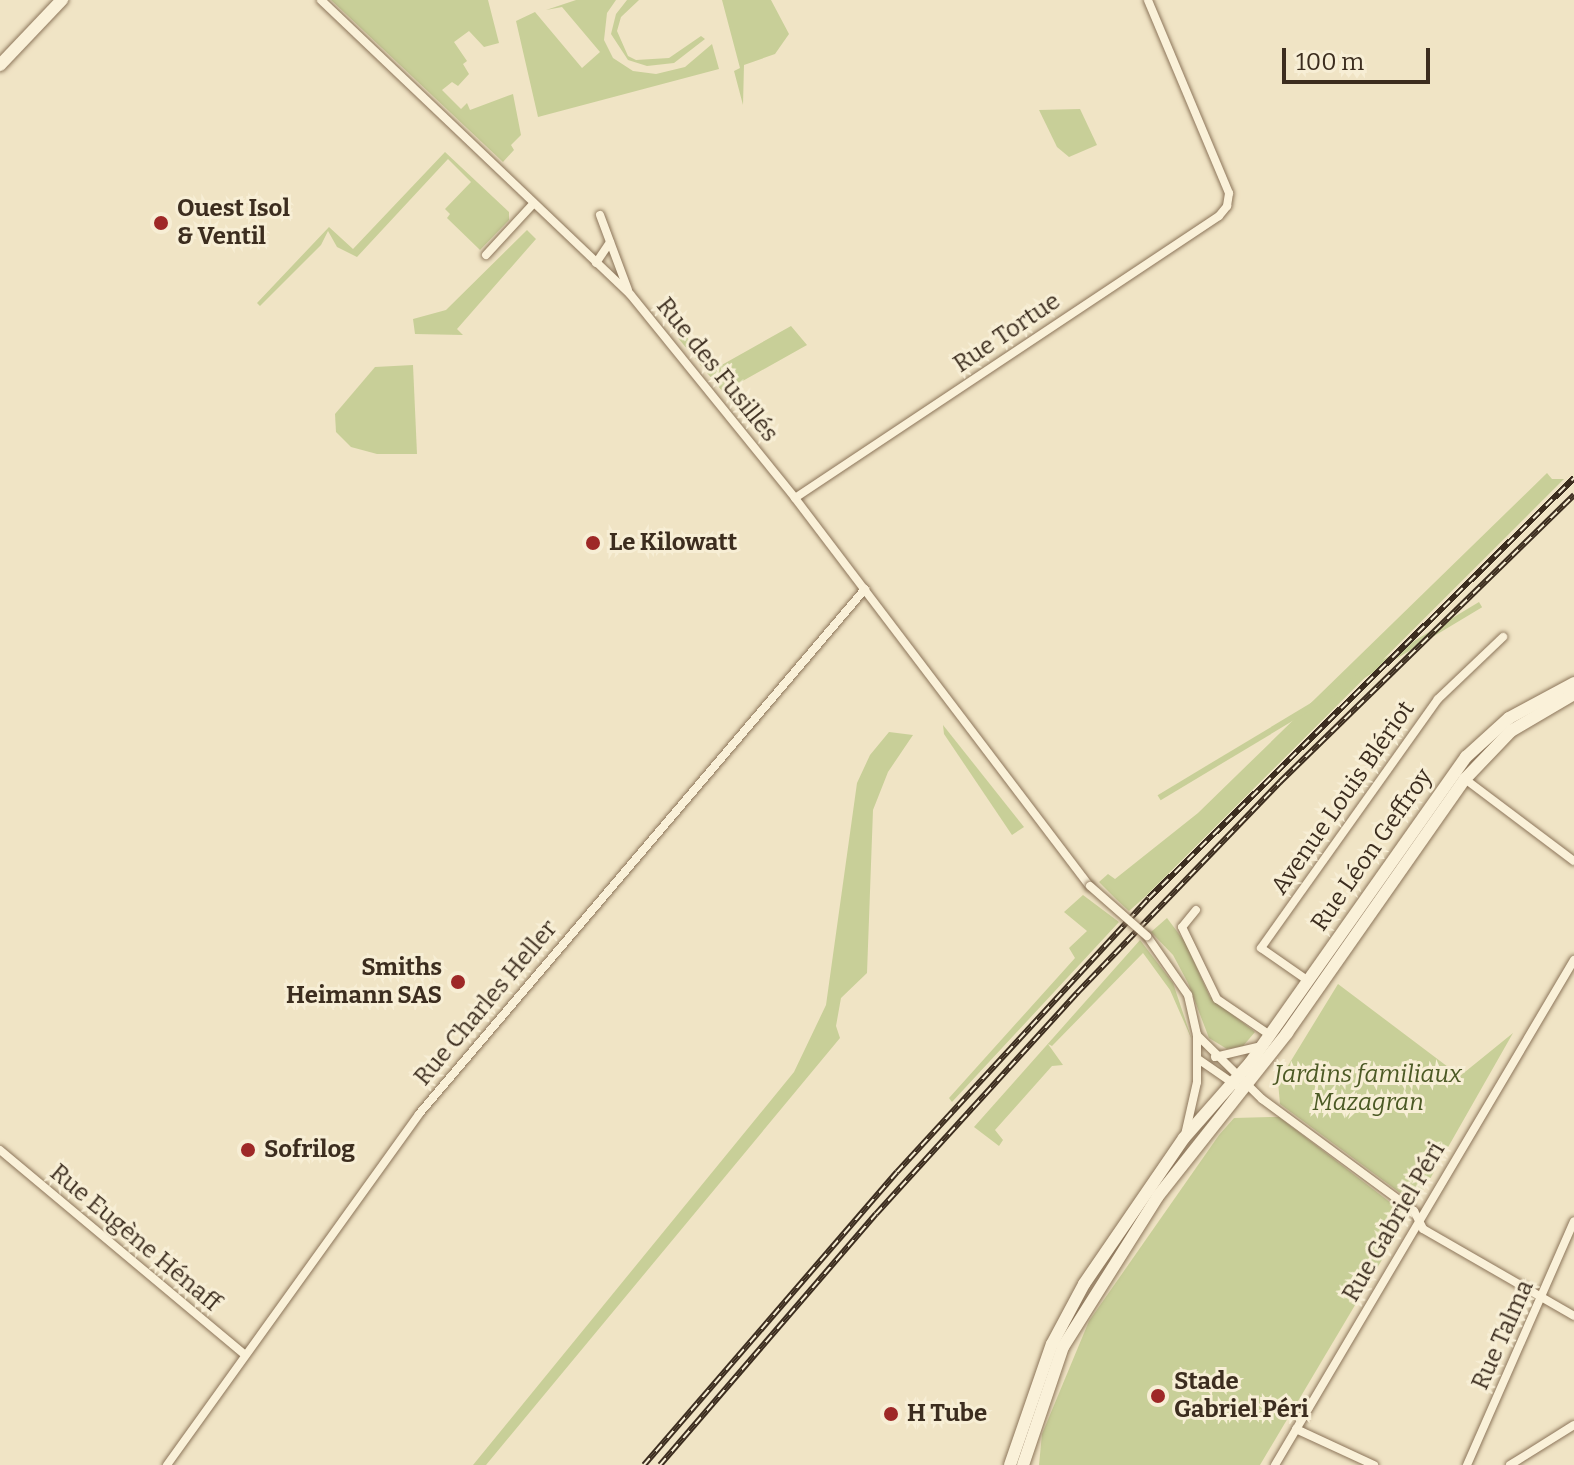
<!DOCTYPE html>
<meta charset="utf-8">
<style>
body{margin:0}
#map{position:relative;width:1574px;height:1465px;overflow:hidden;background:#f0e4c5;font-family:Bitter,serif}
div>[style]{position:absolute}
.green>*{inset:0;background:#c8cf98;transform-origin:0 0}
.roads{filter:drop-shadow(0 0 2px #8c755a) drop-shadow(0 0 2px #8c755a)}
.street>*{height:8px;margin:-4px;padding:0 4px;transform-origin:4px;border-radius:4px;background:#faf1d9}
.secondary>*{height:12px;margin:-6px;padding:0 6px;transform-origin:6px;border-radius:6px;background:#faf1d9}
.rail>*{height:6px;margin-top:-3px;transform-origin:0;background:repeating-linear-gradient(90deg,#f7eed5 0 9px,#3c2d1f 0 18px);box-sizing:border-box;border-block:2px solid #3c2d1f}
.bridges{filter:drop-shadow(0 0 2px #8c755a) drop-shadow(0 0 2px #8c755a)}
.street-bridge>*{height:8px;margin:-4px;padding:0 4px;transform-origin:4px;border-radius:4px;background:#faf1d9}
.dots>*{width:22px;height:22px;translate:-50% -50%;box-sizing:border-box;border:4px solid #f7eed5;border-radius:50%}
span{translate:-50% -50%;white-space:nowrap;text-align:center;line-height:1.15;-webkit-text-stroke:6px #f7eed5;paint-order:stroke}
.poi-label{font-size:24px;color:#3c2d1f;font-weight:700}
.left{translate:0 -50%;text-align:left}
.right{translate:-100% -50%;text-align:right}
.street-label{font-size:24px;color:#3c2d1f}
.park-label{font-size:24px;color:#4b5924;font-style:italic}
.scale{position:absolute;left:1282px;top:48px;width:148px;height:36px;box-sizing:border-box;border:4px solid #3c2d1f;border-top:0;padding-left:10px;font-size:24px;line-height:28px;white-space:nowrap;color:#3c2d1f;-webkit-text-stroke:6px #f7eed5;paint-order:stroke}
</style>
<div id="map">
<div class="green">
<div style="clip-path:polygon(331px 0,488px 0,499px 43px,484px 47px,469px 31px,454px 42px,467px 61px,463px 64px,469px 74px,458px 86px,452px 82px,442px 90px,461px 109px,467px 103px,470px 110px,513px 94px,521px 135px,511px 145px,514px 150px,503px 162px)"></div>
<div style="clip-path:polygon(576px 0,616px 0,607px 13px,604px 40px,613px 58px,633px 71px,656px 74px,685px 67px,712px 44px,719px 69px,538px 117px,516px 21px,535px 12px,582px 68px,600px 52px,562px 7px,546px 10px)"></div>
<div style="clip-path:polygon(627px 0,639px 0,621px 17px,617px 31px,628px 56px,636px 60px,669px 58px,701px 36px,705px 39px,674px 63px,647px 66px,628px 60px,611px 34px,616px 14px)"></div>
<div style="clip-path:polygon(722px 0,771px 0,789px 34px,775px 54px,744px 65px,743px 105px,734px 71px,740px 68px)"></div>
<div style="clip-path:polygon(1080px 109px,1097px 145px,1069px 157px,1057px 147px,1039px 110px)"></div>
<div style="clip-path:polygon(445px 152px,509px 212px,509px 220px,480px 250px,447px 218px,450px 214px,445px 209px,471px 182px,448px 159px,357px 257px,337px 247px,328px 231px,321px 245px,260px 306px,257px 303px,329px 227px,353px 249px)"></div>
<div style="clip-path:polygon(527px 230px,536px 239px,457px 329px,463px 335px,415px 334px,413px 319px,446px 310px)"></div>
<div style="clip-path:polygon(791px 326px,807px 345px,723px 392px,678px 338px,684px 333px,711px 371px)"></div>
<div style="clip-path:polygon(413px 365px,417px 454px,377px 454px,351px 447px,336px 432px,335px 414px,375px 367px)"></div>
<div style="clip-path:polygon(1547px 473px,1552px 479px,1564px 479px,1146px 896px,1129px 911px,1116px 899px,1099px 882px,1108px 874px,1115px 879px,1198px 813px)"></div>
<div style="left:1479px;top:602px;width:6px;height:375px;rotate:59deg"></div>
<div style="clip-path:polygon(943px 725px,1024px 827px,1012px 835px,944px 734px)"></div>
<div style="clip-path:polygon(889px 732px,913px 735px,888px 772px,873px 810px,867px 973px,841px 998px,836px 1026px,840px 1038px,486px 1465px,473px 1465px,794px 1072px,826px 1005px,857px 783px,870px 755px)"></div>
<div style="clip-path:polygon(1083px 895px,1119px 922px,952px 1102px,949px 1098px,1075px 958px,1069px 948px,1087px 931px,1064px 912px)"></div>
<div style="clip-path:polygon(1167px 918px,1185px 942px,1210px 997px,1255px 1032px,1243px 1046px,1227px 1049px,1209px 1038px,1188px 983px,1173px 955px,1151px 932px)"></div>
<div style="clip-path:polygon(1140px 940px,1173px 983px,1192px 1040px,1170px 990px,1143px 953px,1052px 1046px,1048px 1044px,1063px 1065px,1052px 1066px,995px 1130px,1003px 1140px,999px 1146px,974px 1127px)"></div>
<div style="clip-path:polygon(1338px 984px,1460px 1076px,1513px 1033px,1418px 1200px,1411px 1201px,1280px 1104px,1278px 1082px)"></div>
<div style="clip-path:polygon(1270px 1117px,1279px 1117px,1408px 1216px,1260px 1465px,1039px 1465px,1042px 1434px,1089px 1321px,1219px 1135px,1234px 1118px)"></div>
</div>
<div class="roads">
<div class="street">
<div style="left:321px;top:0;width:427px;rotate:43.6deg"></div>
<div style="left:630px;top:294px;width:262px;rotate:51deg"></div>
<div style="left:795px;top:498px;width:487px;rotate:52.8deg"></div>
<div style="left:600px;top:215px;width:80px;rotate:69.5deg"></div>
<div style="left:486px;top:255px;width:69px;rotate:-47.3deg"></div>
<div style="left:596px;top:263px;width:25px;rotate:-56deg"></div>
<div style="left:795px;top:498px;width:509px;rotate:-33.63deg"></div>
<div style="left:1219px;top:216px;width:13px;rotate:-51deg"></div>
<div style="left:1227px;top:206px;width:13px;rotate:-81deg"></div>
<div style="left:1229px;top:193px;width:209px;rotate:-112.8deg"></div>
<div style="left:1465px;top:779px;width:136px;rotate:37deg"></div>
<div style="left:1196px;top:910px;width:22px;rotate:129deg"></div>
<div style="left:1182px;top:927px;width:80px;rotate:64.1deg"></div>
<div style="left:1217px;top:999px;width:64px;rotate:34.2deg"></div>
<div style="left:1147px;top:936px;width:72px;rotate:55.2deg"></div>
<div style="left:1188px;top:995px;width:41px;rotate:77.3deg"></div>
<div style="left:1197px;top:1035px;width:47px;rotate:90deg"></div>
<div style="left:1197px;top:1082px;width:54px;rotate:102.8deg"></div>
<div style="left:1307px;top:980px;width:56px;rotate:-145.2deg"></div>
<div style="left:1261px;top:948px;width:305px;rotate:-54.6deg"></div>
<div style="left:1438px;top:699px;width:90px;rotate:-43.6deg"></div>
<div style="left:1197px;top:1035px;width:91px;rotate:44.6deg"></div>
<div style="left:1262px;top:1099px;width:189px;rotate:36.4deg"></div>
<div style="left:1414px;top:1211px;width:20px;rotate:63deg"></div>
<div style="left:1423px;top:1229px;width:174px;rotate:29.9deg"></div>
<div style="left:1215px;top:1057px;width:47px;rotate:-13.4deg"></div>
<div style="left:1198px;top:1059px;width:47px;rotate:34.7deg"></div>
<div style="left:0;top:1150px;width:319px;rotate:39.9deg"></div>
<div style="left:1296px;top:1429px;width:86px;rotate:24.8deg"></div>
<div style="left:167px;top:1465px;width:432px;rotate:-54.3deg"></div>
<div style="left:419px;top:1114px;width:689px;rotate:-49.65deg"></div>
<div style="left:1275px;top:1465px;width:587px;rotate:-59.37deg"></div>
<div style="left:1467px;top:1465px;width:266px;rotate:-66.3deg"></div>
<div style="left:1510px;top:1465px;width:75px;rotate:-32deg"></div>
</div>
<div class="secondary">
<div style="left:0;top:65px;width:90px;rotate:-46.4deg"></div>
<div style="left:1010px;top:1465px;width:128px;rotate:-70.9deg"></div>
<div style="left:1052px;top:1344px;width:68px;rotate:-61.9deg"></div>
<div style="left:1084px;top:1284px;width:177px;rotate:-55.6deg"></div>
<div style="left:1184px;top:1138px;width:100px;rotate:-48.7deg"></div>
<div style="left:1250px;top:1063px;width:375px;rotate:-54.8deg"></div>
<div style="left:1466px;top:757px;width:58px;rotate:-42.2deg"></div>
<div style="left:1509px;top:718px;width:74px;rotate:-28.3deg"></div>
<div style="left:1023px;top:1465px;width:125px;rotate:-71.3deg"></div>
<div style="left:1063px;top:1347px;width:178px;rotate:-57.8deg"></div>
<div style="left:1158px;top:1196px;width:208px;rotate:-51.6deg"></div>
<div style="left:1287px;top:1033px;width:310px;rotate:-55deg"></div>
<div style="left:1465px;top:779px;width:66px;rotate:-46.2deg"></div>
<div style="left:1511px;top:731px;width:73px;rotate:-30.4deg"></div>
</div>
</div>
<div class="rail">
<div style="left:644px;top:1465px;width:387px;rotate:-49.2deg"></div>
<div style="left:897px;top:1172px;width:372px;rotate:-47.4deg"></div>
<div style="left:1149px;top:898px;width:598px;rotate:-44.66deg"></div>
<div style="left:660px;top:1465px;width:331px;rotate:-49.3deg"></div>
<div style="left:876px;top:1214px;width:299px;rotate:-47.7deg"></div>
<div style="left:1077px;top:993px;width:293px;rotate:-46.1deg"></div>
<div style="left:1280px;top:782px;width:411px;rotate:-44.3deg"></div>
</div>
<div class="bridges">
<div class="street-bridge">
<div style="left:1090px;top:886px;width:76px;rotate:41.3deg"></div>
</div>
</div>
<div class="dots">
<div style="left:161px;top:223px;background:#9e2827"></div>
<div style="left:593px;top:543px;background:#9e2827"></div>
<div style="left:458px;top:982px;background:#9e2827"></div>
<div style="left:248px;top:1150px;background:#9e2827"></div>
<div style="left:1158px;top:1396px;background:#9e2827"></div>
<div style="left:891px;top:1414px;background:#9e2827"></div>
</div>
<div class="poi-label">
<span class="left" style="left:177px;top:223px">Ouest Isol<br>&amp; Ventil</span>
<span class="left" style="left:609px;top:543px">Le Kilowatt</span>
<span class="right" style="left:442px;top:982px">Smiths<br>Heimann SAS</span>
<span class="left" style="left:264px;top:1150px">Sofrilog</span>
<span class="left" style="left:1174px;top:1396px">Stade<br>Gabriel Péri</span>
<span class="left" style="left:907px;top:1414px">H Tube</span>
</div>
<div class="street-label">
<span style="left:1007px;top:333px;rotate:-34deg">Rue Tortue</span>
<span style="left:717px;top:370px;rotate:51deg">Rue des Fusillés</span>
<span style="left:1343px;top:798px;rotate:-55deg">Avenue Louis Blériot</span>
<span style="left:1372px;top:850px;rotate:-55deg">Rue Léon Geffroy</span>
<span style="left:486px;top:1003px;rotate:-50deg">Rue Charles Heller</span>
<span style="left:1394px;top:1222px;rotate:-60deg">Rue Gabriel Péri</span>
<span style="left:135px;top:1238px;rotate:40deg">Rue Eugène Hénaff</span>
<span style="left:1503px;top:1335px;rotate:-66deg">Rue Talma</span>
</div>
<div class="park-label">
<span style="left:1368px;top:1089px">Jardins familiaux<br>Mazagran</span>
</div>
<div class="scale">100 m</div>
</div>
